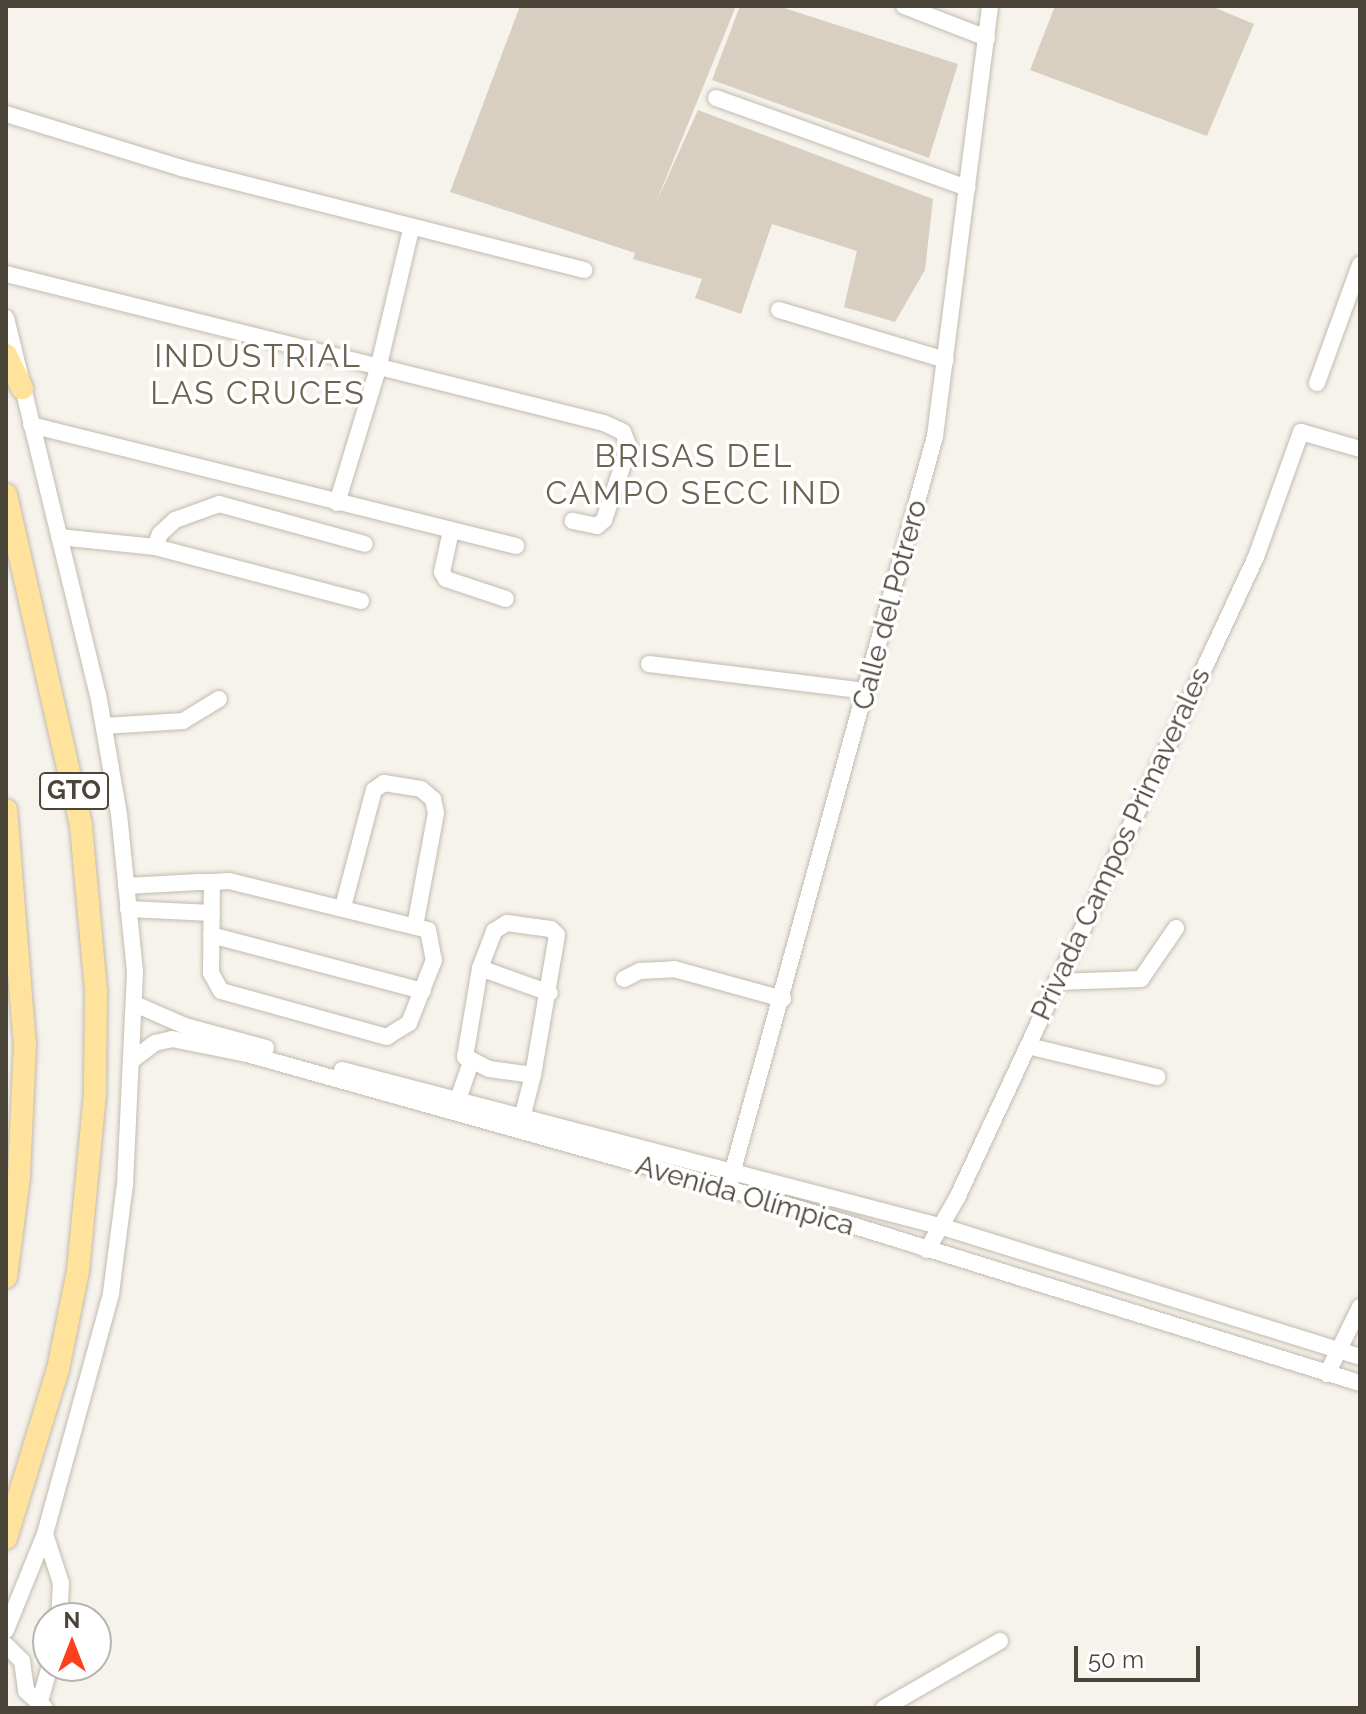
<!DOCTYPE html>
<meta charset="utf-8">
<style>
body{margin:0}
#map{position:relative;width:1366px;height:1714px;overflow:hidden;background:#f6f3ec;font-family:Raleway,sans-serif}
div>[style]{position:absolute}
.building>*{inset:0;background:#d8cfc1}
.roads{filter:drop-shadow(0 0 2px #c2bbae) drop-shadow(0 0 2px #c2bbae)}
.minor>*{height:16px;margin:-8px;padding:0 8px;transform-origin:8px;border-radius:8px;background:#fff}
.major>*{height:22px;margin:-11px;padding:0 11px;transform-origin:11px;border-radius:11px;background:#ffe39c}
span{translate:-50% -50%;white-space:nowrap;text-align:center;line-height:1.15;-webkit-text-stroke:7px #fff;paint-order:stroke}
.shield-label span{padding:2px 6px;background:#fff;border:2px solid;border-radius:6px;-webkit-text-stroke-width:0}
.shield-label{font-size:26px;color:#4b4439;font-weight:700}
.street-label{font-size:28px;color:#4b4439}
.quarter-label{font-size:32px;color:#6e6250;letter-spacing:2px}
.frame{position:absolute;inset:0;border:8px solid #4b4439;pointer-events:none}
.north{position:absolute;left:32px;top:1602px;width:80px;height:80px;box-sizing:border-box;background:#fff;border:2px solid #b7b4b0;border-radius:50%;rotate:0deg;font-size:22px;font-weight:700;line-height:32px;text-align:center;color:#4b4439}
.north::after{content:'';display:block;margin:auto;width:28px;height:36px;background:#fc3f1d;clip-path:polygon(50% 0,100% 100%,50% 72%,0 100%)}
.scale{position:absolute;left:1074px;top:1646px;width:126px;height:36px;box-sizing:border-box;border:4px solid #4b4439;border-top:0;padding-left:10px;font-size:24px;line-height:28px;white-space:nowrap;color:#4b4439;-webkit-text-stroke:6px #fff;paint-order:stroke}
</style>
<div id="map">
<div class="building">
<div style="clip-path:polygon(520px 6px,736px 6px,655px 205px,698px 110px,933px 199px,925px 270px,895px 322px,844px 307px,857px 251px,772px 224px,741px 314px,695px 298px,702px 279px,633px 259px,635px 253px,450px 192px)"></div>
<div style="clip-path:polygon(740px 6px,778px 6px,958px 64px,929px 158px,712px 80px)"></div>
<div style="clip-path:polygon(1055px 6px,1211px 6px,1254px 24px,1207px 136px,1030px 70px)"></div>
</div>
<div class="roads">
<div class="minor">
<div style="left:904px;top:6px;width:89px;rotate:21.1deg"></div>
<div style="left:716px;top:98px;width:267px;rotate:19.7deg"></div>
<div style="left:6px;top:114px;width:183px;rotate:17.1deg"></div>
<div style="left:181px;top:168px;width:416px;rotate:14.2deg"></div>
<div style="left:6px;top:274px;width:616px;rotate:13.99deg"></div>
<div style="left:604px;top:423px;width:21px;rotate:25deg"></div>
<div style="left:623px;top:432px;width:16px;rotate:68deg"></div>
<div style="left:629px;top:447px;width:77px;rotate:108.9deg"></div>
<div style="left:604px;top:520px;width:9px;rotate:139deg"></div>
<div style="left:597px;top:526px;width:25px;rotate:-168deg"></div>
<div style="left:779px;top:310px;width:174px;rotate:16.7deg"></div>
<div style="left:6px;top:318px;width:387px;rotate:76.3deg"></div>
<div style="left:98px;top:694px;width:122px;rotate:80.1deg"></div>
<div style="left:119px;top:814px;width:159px;rotate:84.2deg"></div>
<div style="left:135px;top:972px;width:212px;rotate:92.7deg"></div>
<div style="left:125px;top:1184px;width:111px;rotate:97.3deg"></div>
<div style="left:111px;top:1294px;width:249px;rotate:105.4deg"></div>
<div style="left:45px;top:1534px;width:104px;rotate:112.1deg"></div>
<div style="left:1317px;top:383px;width:126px;rotate:-70deg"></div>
<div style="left:31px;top:425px;width:500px;rotate:14deg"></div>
<div style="left:337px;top:503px;width:140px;rotate:-73deg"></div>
<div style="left:378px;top:369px;width:144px;rotate:-76.7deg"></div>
<div style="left:451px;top:531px;width:42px;rotate:102.4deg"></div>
<div style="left:442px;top:572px;width:8px;rotate:60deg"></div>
<div style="left:446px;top:579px;width:63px;rotate:18.4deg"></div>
<div style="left:59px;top:537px;width:97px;rotate:5.9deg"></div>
<div style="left:155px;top:547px;width:213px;rotate:14.7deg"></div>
<div style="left:155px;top:547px;width:14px;rotate:-69deg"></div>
<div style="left:160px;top:534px;width:21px;rotate:-43deg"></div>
<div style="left:175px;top:520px;width:47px;rotate:-20deg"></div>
<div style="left:219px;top:504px;width:151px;rotate:15.3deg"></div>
<div style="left:649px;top:664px;width:220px;rotate:7.1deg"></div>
<div style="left:104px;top:726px;width:79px;rotate:-3.6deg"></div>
<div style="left:183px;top:721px;width:42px;rotate:-31.4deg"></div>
<div style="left:126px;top:886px;width:73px;rotate:-3.1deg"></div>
<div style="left:199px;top:882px;width:13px"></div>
<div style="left:212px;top:882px;width:17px;rotate:-3deg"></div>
<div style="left:229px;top:881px;width:205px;rotate:13.8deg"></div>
<div style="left:428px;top:930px;width:31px;rotate:79deg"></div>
<div style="left:434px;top:960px;width:68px;rotate:111.6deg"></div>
<div style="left:409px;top:1023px;width:26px;rotate:148deg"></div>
<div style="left:387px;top:1037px;width:172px;rotate:-164.5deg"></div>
<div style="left:221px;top:991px;width:21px;rotate:-119deg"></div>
<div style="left:211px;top:973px;width:91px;rotate:-89.4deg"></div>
<div style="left:343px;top:907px;width:121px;rotate:-75.2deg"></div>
<div style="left:374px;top:790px;width:12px;rotate:-35deg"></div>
<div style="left:384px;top:783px;width:37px;rotate:9deg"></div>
<div style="left:421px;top:789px;width:16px;rotate:40deg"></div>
<div style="left:433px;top:799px;width:14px;rotate:78deg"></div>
<div style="left:436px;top:813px;width:115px;rotate:100.5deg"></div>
<div style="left:128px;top:909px;width:84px;rotate:2.7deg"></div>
<div style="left:507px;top:923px;width:44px;rotate:7.8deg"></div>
<div style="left:551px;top:929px;width:8px;rotate:45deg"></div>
<div style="left:557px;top:935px;width:142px;rotate:99.7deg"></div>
<div style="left:533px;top:1075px;width:44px;rotate:-172.2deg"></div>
<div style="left:489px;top:1069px;width:27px;rotate:-153deg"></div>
<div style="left:465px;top:1057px;width:90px;rotate:-80.4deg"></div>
<div style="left:480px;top:968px;width:40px;rotate:-69deg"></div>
<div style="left:494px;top:931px;width:15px;rotate:-32deg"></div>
<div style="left:211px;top:935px;width:219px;rotate:14.8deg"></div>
<div style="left:480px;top:968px;width:74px;rotate:19.7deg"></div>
<div style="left:624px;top:979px;width:18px;rotate:-27deg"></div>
<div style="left:640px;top:971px;width:34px;rotate:-3deg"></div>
<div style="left:674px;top:969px;width:113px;rotate:15.4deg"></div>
<div style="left:1056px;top:982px;width:85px;rotate:-2deg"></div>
<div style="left:1141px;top:979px;width:62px;rotate:-55.5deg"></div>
<div style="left:135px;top:1004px;width:55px;rotate:23.7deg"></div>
<div style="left:185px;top:1026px;width:84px;rotate:15.2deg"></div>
<div style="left:1028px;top:1046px;width:133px;rotate:13.5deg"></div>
<div style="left:131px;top:1061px;width:30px;rotate:-37deg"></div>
<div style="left:155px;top:1043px;width:17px;rotate:-13deg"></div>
<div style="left:172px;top:1039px;width:76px;rotate:11.3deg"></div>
<div style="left:247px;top:1054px;width:574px;rotate:15.66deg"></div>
<div style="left:800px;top:1209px;width:586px;rotate:17.26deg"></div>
<div style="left:342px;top:1070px;width:621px;rotate:14.64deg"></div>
<div style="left:943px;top:1227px;width:437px;rotate:17.3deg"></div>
<div style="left:455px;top:1108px;width:49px;rotate:-70.8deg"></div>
<div style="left:520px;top:1126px;width:53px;rotate:-75.7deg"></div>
<div style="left:730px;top:1181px;width:773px;rotate:-74.61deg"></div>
<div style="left:935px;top:436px;width:434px;rotate:-82.7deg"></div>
<div style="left:927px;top:1250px;width:60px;rotate:-60deg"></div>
<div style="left:957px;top:1198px;width:707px;rotate:-64.99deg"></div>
<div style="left:1256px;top:557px;width:133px;rotate:-70.2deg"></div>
<div style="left:1301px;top:432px;width:61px;rotate:16.1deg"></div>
<div style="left:1327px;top:1374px;width:75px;rotate:-63.8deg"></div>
<div style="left:45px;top:1534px;width:52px;rotate:71.9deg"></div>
<div style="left:61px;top:1583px;width:35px;rotate:93deg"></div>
<div style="left:6px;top:1645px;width:23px;rotate:45deg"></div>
<div style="left:22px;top:1661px;width:30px;rotate:82deg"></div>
<div style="left:26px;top:1691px;width:25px;rotate:42deg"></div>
<div style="left:38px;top:1708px;width:44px;rotate:-74.1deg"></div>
<div style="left:884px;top:1708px;width:134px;rotate:-30deg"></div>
</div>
<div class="major">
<div style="left:6px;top:355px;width:37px;rotate:64deg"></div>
<div style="left:6px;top:495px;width:339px;rotate:77.2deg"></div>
<div style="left:81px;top:826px;width:166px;rotate:84.8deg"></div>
<div style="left:96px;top:991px;width:103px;rotate:90.6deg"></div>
<div style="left:95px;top:1094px;width:178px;rotate:95.5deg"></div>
<div style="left:78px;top:1271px;width:100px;rotate:101.5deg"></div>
<div style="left:58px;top:1369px;width:177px;rotate:107.1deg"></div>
<div style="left:6px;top:810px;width:235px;rotate:85.4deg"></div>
<div style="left:25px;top:1044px;width:133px;rotate:92.6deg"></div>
<div style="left:19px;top:1177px;width:101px;rotate:97.4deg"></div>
</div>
</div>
<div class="shield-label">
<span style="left:74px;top:791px">GTO</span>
</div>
<div class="street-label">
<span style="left:890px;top:605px;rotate:-75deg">Calle del Potrero</span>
<span style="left:1121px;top:844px;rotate:-65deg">Privada Campos Primaverales</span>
<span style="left:745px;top:1196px;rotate:16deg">Avenida Olímpica</span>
</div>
<div class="quarter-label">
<span style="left:258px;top:375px">INDUSTRIAL<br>LAS CRUCES</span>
<span style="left:694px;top:475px">BRISAS DEL<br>CAMPO SECC IND</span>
</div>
<div class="frame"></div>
<div class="north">N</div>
<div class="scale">50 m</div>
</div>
